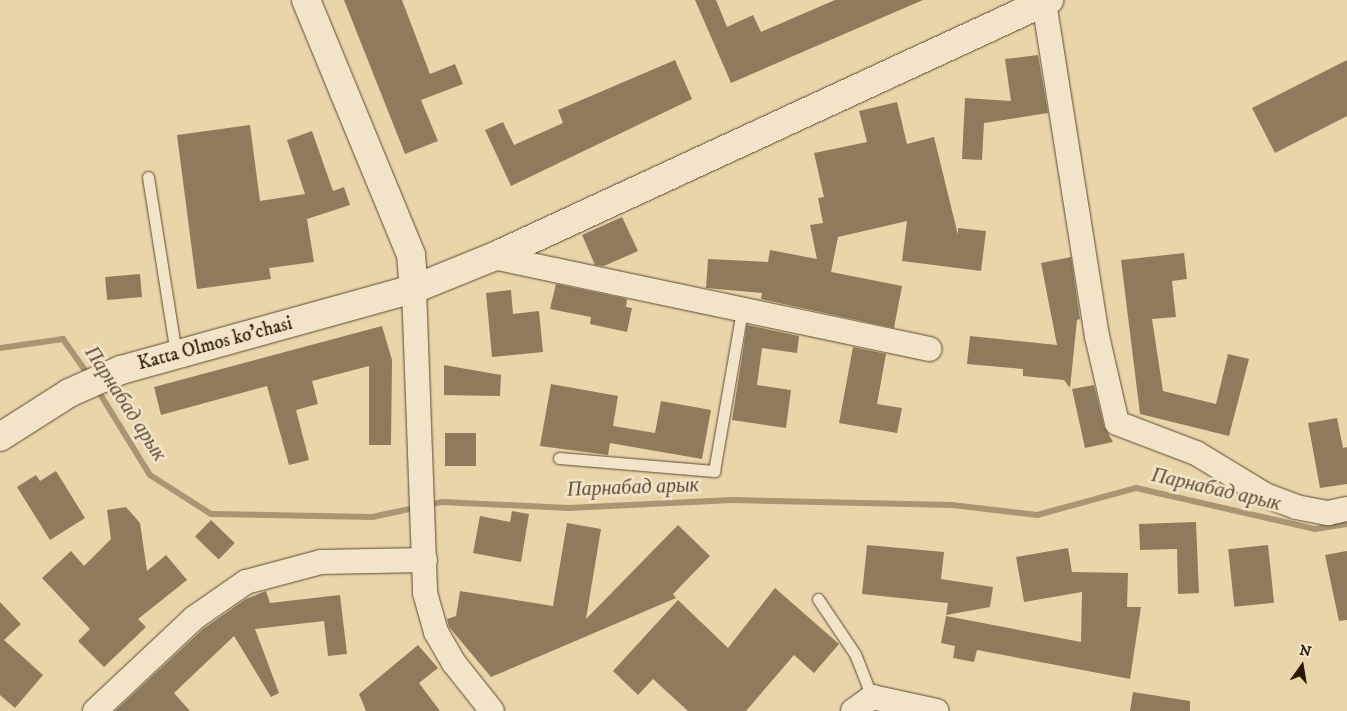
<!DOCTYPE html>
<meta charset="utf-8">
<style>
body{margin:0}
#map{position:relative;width:1347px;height:711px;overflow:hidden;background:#e9d5aa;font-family:"IM FELL DW Pica",serif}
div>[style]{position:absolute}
.stream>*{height:6px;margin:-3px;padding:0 3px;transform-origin:3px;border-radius:3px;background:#a89573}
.building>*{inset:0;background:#8d7b5c;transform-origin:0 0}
.roads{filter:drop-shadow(0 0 1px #594930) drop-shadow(0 0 1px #594930)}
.service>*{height:11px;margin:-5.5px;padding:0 5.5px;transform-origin:5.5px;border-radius:5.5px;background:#f1e4c8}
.minor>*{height:24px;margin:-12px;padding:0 12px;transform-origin:12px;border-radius:12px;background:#f1e4c8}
.tertiary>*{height:28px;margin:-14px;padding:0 14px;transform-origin:14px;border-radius:14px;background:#f1e4c8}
span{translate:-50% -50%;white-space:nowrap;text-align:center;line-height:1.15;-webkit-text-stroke:5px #f1e4c8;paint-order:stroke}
.street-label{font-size:19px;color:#291a08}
.water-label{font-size:20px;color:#5c4b33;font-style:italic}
.north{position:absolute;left:1277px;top:641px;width:50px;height:50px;-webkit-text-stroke:4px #f1e4c8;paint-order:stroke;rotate:13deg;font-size:14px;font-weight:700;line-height:20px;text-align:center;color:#291a08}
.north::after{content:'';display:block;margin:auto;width:18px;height:22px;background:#291a08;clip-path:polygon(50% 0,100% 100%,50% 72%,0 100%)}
</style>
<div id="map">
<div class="stream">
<div style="left:0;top:348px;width:64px;rotate:-8.1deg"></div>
<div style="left:63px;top:339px;width:45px;rotate:54.9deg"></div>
<div style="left:97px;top:389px;width:101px;rotate:58.4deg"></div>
<div style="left:150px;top:475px;width:72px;rotate:32.6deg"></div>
<div style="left:211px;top:514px;width:161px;rotate:1.1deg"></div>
<div style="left:372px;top:517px;width:72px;rotate:-12.1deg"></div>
<div style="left:442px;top:502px;width:127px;rotate:2.7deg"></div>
<div style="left:569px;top:508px;width:163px;rotate:-2.8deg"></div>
<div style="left:732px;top:500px;width:220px;rotate:1.3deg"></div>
<div style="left:952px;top:505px;width:86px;rotate:6.7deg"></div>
<div style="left:1037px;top:515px;width:103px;rotate:-15.3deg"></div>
<div style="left:1136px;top:488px;width:184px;rotate:12.9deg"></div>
<div style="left:1315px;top:529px;width:32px;rotate:-9deg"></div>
</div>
<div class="building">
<div style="clip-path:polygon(344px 0,402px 0,430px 74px,455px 64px,463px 84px,421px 100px,438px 141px,405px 154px)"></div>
<div style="clip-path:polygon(695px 0,716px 0,727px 27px,753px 15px,761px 32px,835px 0,923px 0,731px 83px)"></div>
<div style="clip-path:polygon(1038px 55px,1048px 113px,984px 123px,982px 160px,962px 159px,965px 98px,1011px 101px,1005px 59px)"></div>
<div style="clip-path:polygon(675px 60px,692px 99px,511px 186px,485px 130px,503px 122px,514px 145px,563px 123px,558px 110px)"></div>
<div style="clip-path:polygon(1347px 60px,1347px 116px,1275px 153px,1252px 108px)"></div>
<div style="clip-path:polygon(897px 102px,907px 144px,934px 137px,958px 235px,958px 228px,986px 231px,981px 271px,902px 261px,907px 221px,838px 237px,831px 272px,902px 286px,894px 328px,761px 299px,762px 293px,706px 288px,708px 259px,768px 262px,770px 250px,817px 259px,810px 225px,823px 223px,818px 198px,824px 197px,814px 153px,867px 142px,859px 111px)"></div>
<div style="clip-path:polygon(250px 125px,260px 201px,305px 194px,287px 140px,312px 131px,333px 191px,344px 187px,350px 205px,307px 219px,314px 262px,269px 268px,271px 279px,197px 289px,177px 135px)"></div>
<div style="clip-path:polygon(622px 217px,638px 251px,604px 266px,595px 265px,582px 235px)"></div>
<div style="clip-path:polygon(1184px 253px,1187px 279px,1172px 281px,1176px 317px,1152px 319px,1163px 391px,1216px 404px,1228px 354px,1249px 359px,1229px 436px,1140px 414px,1121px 260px)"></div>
<div style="clip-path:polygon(1071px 257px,1080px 319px,1077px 320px,1070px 388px,1064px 380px,1023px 376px,1023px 369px,967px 364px,970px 336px,1057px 345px,1041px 263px)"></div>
<div style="left:140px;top:274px;width:23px;height:35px;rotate:85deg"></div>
<div style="clip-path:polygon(556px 284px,627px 299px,626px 307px,632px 308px,627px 332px,590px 324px,591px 317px,550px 309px)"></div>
<div style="clip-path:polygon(511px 290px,513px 314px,539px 311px,543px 352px,492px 357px,486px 293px)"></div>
<div style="clip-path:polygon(747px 325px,799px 336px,797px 353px,762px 348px,757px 385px,791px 390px,786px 428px,732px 420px)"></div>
<div style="clip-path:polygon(382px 326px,392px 360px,391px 445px,369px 445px,369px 366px,312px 381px,318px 404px,296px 410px,309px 460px,289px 465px,267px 386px,161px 415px,154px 387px)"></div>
<div style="clip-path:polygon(853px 347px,886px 354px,877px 404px,902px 408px,897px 433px,839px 423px)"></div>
<div style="clip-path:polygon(444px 365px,501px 375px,500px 396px,444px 395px)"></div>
<div style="clip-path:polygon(551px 384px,618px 396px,613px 426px,655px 433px,661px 401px,711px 410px,702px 459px,610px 443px,608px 455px,540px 446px)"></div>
<div style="clip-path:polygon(1094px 385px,1104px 426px,1113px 442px,1085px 448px,1072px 389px)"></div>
<div style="clip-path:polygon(1337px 418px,1343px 448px,1347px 447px,1347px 484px,1320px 488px,1308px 423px)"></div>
<div style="left:445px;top:433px;width:31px;height:33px"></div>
<div style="clip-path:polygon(56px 471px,85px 518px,50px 540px,17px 487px,36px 475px,40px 481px)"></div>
<div style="clip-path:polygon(126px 507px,140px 523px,147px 571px,166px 555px,187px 580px,138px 619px,146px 627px,104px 667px,78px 641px,90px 629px,42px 578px,71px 551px,84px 566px,111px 539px,107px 510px)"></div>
<div style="clip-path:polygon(512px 511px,529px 514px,521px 562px,473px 553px,480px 516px,510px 522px)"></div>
<div style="left:211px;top:520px;width:33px;height:23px;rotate:44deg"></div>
<div style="clip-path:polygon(1196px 522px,1199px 593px,1178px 594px,1177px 549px,1140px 550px,1139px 524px)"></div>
<div style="clip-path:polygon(567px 523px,601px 529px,586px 619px,678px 525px,710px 556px,673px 594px,676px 598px,491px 677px,449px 627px,447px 619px,456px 616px,460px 591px,553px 606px)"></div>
<div style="clip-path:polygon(867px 545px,944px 552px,941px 579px,993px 587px,990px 607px,946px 615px,948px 603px,862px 594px)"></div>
<div style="left:1268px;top:545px;width:58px;height:40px;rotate:84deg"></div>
<div style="clip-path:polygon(1068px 548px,1072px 572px,1128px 573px,1127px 607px,1141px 607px,1130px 679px,977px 650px,974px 662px,953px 658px,955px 646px,941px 643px,946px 616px,1081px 642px,1082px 592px,1024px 602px,1016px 557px)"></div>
<div style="clip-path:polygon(1347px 551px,1347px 620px,1339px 621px,1325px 555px)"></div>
<div style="clip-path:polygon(775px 588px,839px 644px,814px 673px,794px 655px,746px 711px,688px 711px,653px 679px,638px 695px,613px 671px,678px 600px,728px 648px)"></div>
<div style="clip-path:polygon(266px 591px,270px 603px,340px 595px,347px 654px,328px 656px,324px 621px,255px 629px,279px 693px,271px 697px,234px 636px,174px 693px,190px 711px,115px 711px,203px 629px,246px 599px)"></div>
<div style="clip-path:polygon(0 602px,21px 624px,4px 640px,43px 675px,15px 708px,0 695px)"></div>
<div style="clip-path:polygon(418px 645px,438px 668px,419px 683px,440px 711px,366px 711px,359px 694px)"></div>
<div style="clip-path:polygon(1133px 692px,1190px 701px,1190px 711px,1130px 711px)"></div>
</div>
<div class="roads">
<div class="service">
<div style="left:148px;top:177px;width:179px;rotate:81deg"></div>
<div style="left:559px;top:458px;width:156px;rotate:4.8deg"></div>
<div style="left:714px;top:471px;width:163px;rotate:-80.1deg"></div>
<div style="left:818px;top:599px;width:66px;rotate:56.1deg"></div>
<div style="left:855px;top:654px;width:46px;rotate:68.4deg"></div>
</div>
<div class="minor">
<div style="left:1044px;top:2px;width:338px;rotate:81deg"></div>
<div style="left:1097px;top:336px;width:89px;rotate:77.1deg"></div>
<div style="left:1117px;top:423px;width:85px;rotate:20.8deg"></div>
<div style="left:1196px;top:453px;width:81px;rotate:31.3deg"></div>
<div style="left:1265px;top:495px;width:33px;rotate:21deg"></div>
<div style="left:1296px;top:507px;width:33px;rotate:11deg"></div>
<div style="left:1328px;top:513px;width:19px;rotate:-12deg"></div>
<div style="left:493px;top:257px;width:446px;rotate:11.9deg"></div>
<div style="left:414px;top:289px;width:304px;rotate:87.9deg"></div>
<div style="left:425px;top:593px;width:41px;rotate:74.2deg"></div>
<div style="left:436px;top:632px;width:36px;rotate:60deg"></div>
<div style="left:454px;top:663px;width:61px;rotate:51.6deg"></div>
<div style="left:95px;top:711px;width:136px;rotate:-43.2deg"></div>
<div style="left:194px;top:618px;width:63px;rotate:-34.7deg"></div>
<div style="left:246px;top:582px;width:78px;rotate:-14.9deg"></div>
<div style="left:321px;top:562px;width:104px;rotate:-1.1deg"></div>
<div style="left:853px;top:711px;width:24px;rotate:-36deg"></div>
<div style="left:872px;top:697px;width:66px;rotate:12.2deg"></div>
</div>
<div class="tertiary">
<div style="left:306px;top:0;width:276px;rotate:67.6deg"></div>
<div style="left:411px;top:255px;width:34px;rotate:85deg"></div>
<div style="left:0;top:437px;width:82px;rotate:-32.5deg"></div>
<div style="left:69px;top:393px;width:57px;rotate:-23.9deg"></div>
<div style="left:121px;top:370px;width:304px;rotate:-15.5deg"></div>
<div style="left:414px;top:289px;width:85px;rotate:-22.1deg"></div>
<div style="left:493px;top:257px;width:613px;rotate:-24.81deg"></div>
</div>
</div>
<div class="street-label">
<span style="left:215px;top:344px;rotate:-15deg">Katta Olmos ko'chasi</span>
</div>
<div class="water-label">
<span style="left:125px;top:404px;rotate:57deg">Парнабад арык</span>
<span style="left:633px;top:488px;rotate:-2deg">Парнабад арык</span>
<span style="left:1216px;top:490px;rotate:13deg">Парнабад арык</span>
</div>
<div class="north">N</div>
</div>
